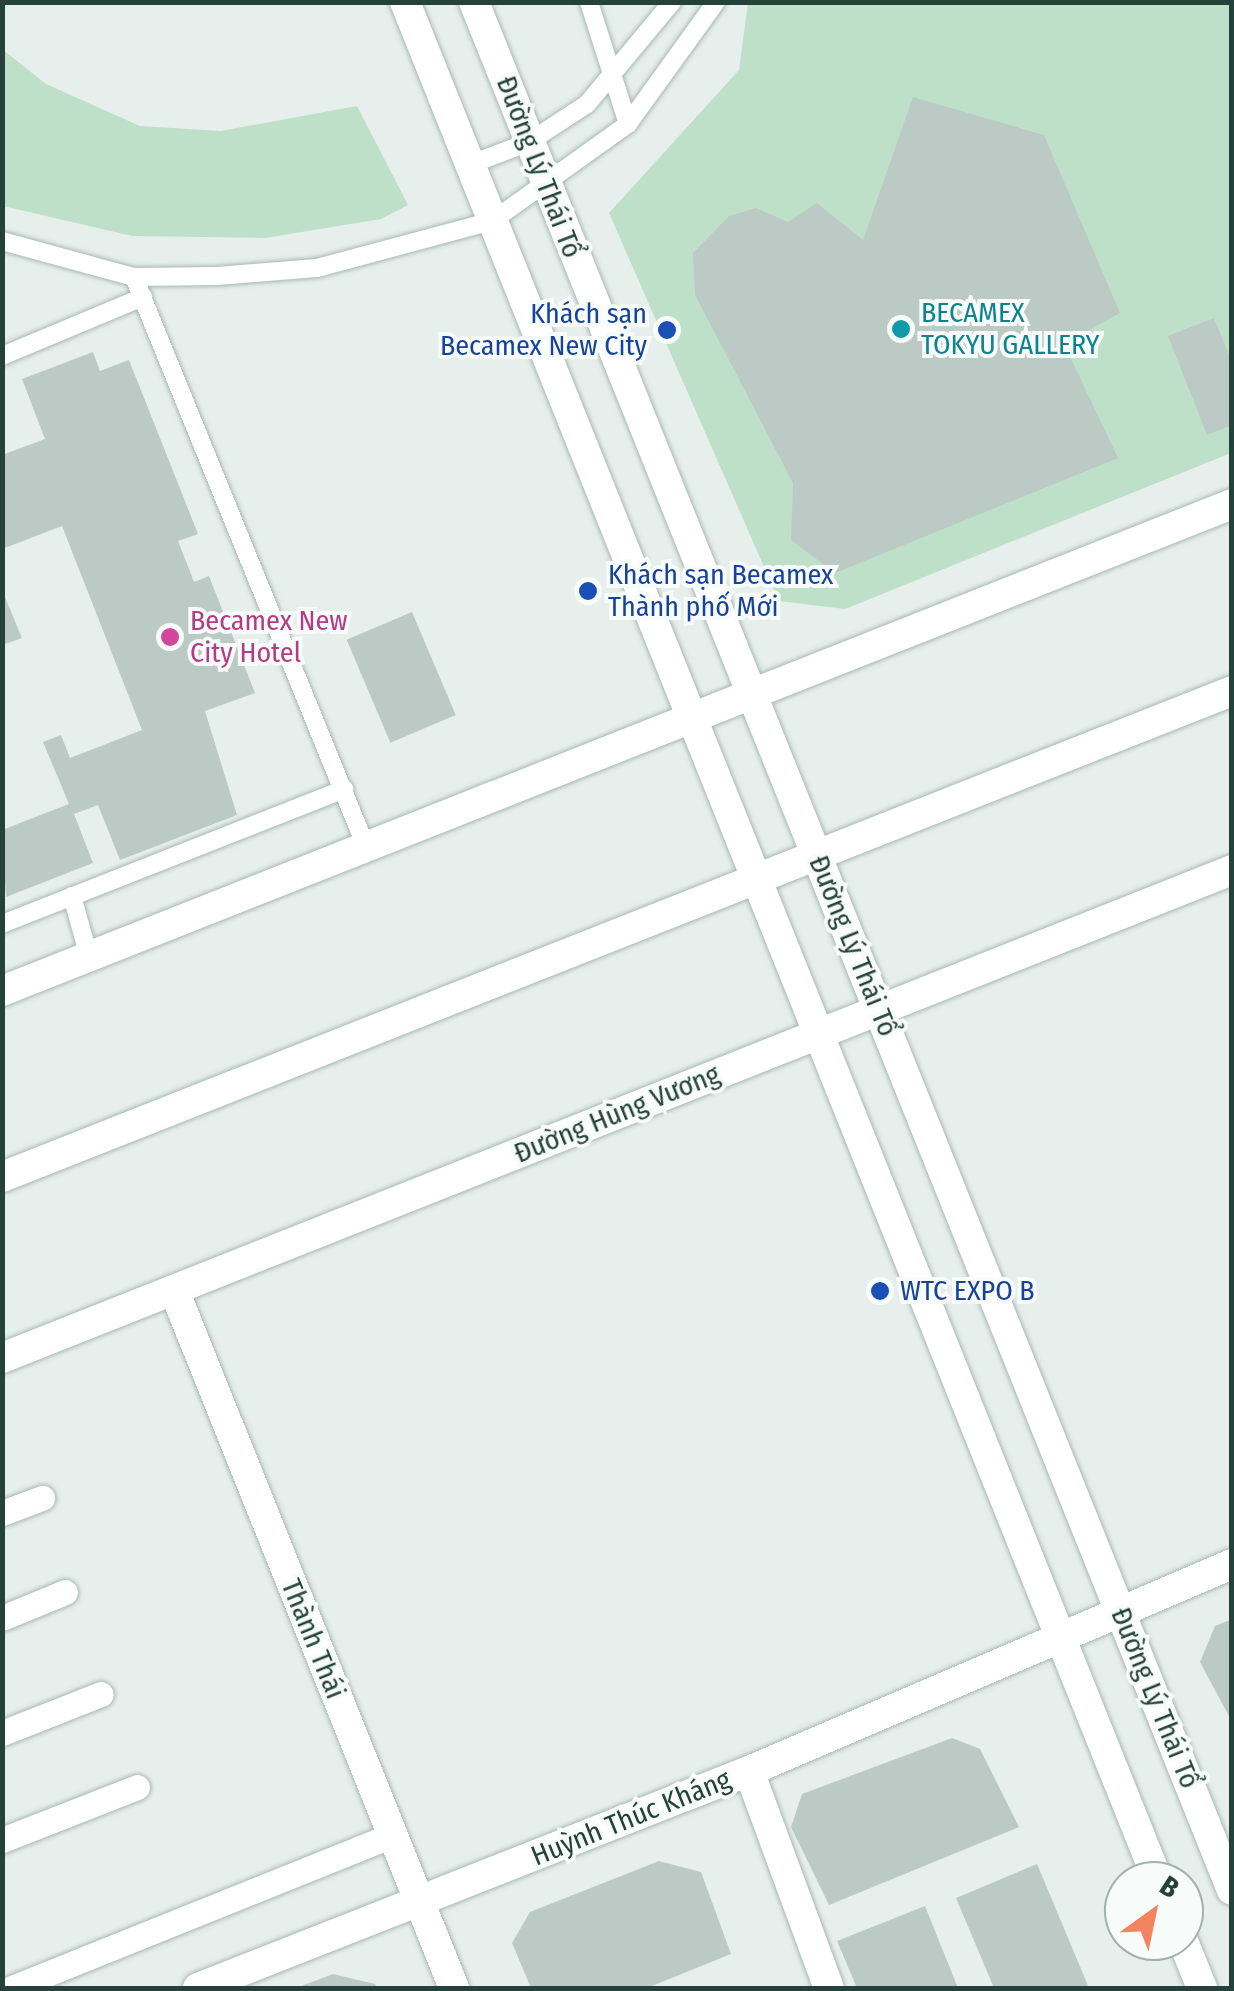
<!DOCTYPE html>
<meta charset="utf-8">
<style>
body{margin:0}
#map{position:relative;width:1234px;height:1991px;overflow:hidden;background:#e6efeb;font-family:"Fira Sans Condensed",sans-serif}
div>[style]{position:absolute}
.green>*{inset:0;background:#bfe0c8}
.building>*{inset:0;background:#bbcac4;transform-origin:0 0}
.roads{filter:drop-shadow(0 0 2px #a8b8b2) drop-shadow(0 0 2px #a8b8b2)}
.service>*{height:18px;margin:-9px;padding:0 9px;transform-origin:9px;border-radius:9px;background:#fff}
.pedestrian>*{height:25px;margin:-12.5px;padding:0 12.5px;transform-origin:12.5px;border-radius:12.5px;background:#fff}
.minor>*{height:30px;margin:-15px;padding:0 15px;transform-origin:15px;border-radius:15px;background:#fff}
.tertiary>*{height:30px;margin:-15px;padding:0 15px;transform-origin:15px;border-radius:15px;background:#fff}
.secondary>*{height:30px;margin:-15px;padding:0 15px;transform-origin:15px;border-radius:15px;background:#fff}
.dots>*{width:28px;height:28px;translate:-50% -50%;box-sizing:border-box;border:5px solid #f7fbf9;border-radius:50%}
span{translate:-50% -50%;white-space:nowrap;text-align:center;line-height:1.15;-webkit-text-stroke:8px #f7fbf9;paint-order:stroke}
.street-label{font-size:28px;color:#24423a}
.culture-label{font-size:28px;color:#0d838f}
.left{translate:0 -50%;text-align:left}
.transit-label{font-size:28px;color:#164399}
.right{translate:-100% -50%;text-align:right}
.hotel-label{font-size:28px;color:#b23c85}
.frame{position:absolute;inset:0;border:5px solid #24423a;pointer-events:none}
.north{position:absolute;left:1104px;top:1861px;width:100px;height:100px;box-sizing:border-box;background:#f7fbf9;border:2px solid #a3b1ad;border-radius:50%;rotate:33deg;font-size:28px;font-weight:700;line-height:40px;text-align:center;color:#24423a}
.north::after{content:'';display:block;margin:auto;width:35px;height:45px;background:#f4845f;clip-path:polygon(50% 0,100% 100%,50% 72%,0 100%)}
</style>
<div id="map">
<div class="green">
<div style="clip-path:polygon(748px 3px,1231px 3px,1231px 453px,845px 609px,779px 601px,609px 213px,739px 70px)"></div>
<div style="clip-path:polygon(2px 49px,46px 84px,140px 126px,221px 131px,357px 106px,408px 205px,381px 219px,265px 238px,132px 236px,3px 206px)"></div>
</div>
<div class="building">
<div style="clip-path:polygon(913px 97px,1044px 135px,1120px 313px,1064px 344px,1118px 458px,835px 573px,791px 540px,793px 483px,695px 295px,693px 253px,729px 216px,756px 208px,788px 222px,817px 203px,863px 240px)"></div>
<div style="clip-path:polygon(1214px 318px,1232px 362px,1232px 425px,1207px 435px,1168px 336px)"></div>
<div style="clip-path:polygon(93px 352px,100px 371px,129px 360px,198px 534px,178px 541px,194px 582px,209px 576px,255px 693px,205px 711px,237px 815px,120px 860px,98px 805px,74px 814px,93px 863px,6px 897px,2px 830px,69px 804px,43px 742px,61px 735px,70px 758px,142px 730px,62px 526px,2px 549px,2px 455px,45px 439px,22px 379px)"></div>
<div style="clip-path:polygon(2px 590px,22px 638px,2px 645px)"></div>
<div style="left:412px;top:612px;width:112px;height:71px;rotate:67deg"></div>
<div style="clip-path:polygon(1232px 1619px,1232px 1722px,1200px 1662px,1215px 1626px)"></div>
<div style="clip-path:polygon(952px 1738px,980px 1749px,1019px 1827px,829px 1905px,791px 1827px,802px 1794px)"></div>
<div style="clip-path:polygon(659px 1861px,701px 1872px,731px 1954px,647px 1988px,531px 1988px,512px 1943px,530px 1912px)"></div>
<div style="clip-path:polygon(1037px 1864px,1089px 1988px,994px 1988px,956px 1898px)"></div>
<div style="clip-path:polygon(925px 1906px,958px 1988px,857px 1988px,837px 1941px)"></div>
<div style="clip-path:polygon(333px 1974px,375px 1984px,377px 1988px,296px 1988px)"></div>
</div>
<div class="roads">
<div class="service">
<div style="left:589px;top:2px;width:128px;rotate:72.3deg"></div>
<div style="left:469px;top:165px;width:64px;rotate:-21deg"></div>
<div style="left:529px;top:142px;width:69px;rotate:-33.2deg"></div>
<div style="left:587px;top:104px;width:133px;rotate:-50.2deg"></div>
<div style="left:2px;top:241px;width:137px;rotate:15.3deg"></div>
<div style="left:134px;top:277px;width:83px;rotate:-0.7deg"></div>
<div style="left:217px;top:276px;width:100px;rotate:-4.6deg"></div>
<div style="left:317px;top:268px;width:181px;rotate:-15deg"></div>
<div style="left:492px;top:221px;width:167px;rotate:-35.5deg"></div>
<div style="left:628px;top:124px;width:150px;rotate:-54.2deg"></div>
<div style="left:134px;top:277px;width:615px;rotate:67.85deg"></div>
<div style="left:2px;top:356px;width:153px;rotate:-22.7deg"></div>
<div style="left:72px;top:896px;width:63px;rotate:74.4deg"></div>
<div style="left:2px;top:924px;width:368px;rotate:-21.5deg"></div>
</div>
<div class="pedestrian">
<div style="left:2px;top:1513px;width:43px;rotate:-20.6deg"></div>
<div style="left:2px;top:1618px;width:68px;rotate:-22.4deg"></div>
<div style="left:2px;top:1733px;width:106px;rotate:-21.5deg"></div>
<div style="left:2px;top:1840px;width:145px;rotate:-21.4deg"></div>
<div style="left:12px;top:1988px;width:408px;rotate:-21.9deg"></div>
</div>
<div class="minor">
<div style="left:174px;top:1290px;width:752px;rotate:68.14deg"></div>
<div style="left:749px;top:1771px;width:231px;rotate:69.8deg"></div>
<div style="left:198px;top:1988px;width:592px;rotate:-21.5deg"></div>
<div style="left:749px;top:1771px;width:525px;rotate:-23.2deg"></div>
</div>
<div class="tertiary">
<div style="left:405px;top:2px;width:2024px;rotate:68.16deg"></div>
<div style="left:474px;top:2px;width:2034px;rotate:68.13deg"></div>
<div style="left:1183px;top:1941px;width:51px;rotate:68deg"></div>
</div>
<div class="secondary">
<div style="left:2px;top:991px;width:1323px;rotate:-21.6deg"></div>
<div style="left:2px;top:1177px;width:1323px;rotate:-21.56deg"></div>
<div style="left:2px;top:1358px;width:1323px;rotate:-21.64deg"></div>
</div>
</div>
<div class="dots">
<div style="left:901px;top:329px;background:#0f9aa8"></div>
<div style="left:667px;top:330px;background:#1a4fb4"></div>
<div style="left:588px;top:591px;background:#1a4fb4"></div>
<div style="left:170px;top:637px;background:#d1479c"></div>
<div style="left:880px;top:1291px;background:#1a4fb4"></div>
</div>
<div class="street-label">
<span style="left:539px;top:167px;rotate:69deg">Đường Lý Thái Tổ</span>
<span style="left:853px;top:946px;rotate:68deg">Đường Lý Thái Tổ</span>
<span style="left:617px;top:1114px;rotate:-22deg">Đường Hùng Vương</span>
<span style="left:313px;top:1639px;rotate:68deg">Thành Thái</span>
<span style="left:1155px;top:1698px;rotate:68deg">Đường Lý Thái Tổ</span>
<span style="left:631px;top:1818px;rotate:-22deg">Huỳnh Thúc Kháng</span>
</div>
<div class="culture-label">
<span class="left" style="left:921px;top:329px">BECAMEX<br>TOKYU GALLERY</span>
</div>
<div class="transit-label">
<span class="right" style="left:647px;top:330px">Khách sạn<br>Becamex New City</span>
<span class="left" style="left:608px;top:591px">Khách sạn Becamex<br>Thành phố Mới</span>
<span class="left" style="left:900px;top:1291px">WTC EXPO B</span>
</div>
<div class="hotel-label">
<span class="left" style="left:190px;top:637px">Becamex New<br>City Hotel</span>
</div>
<div class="frame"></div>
<div class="north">B</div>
</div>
